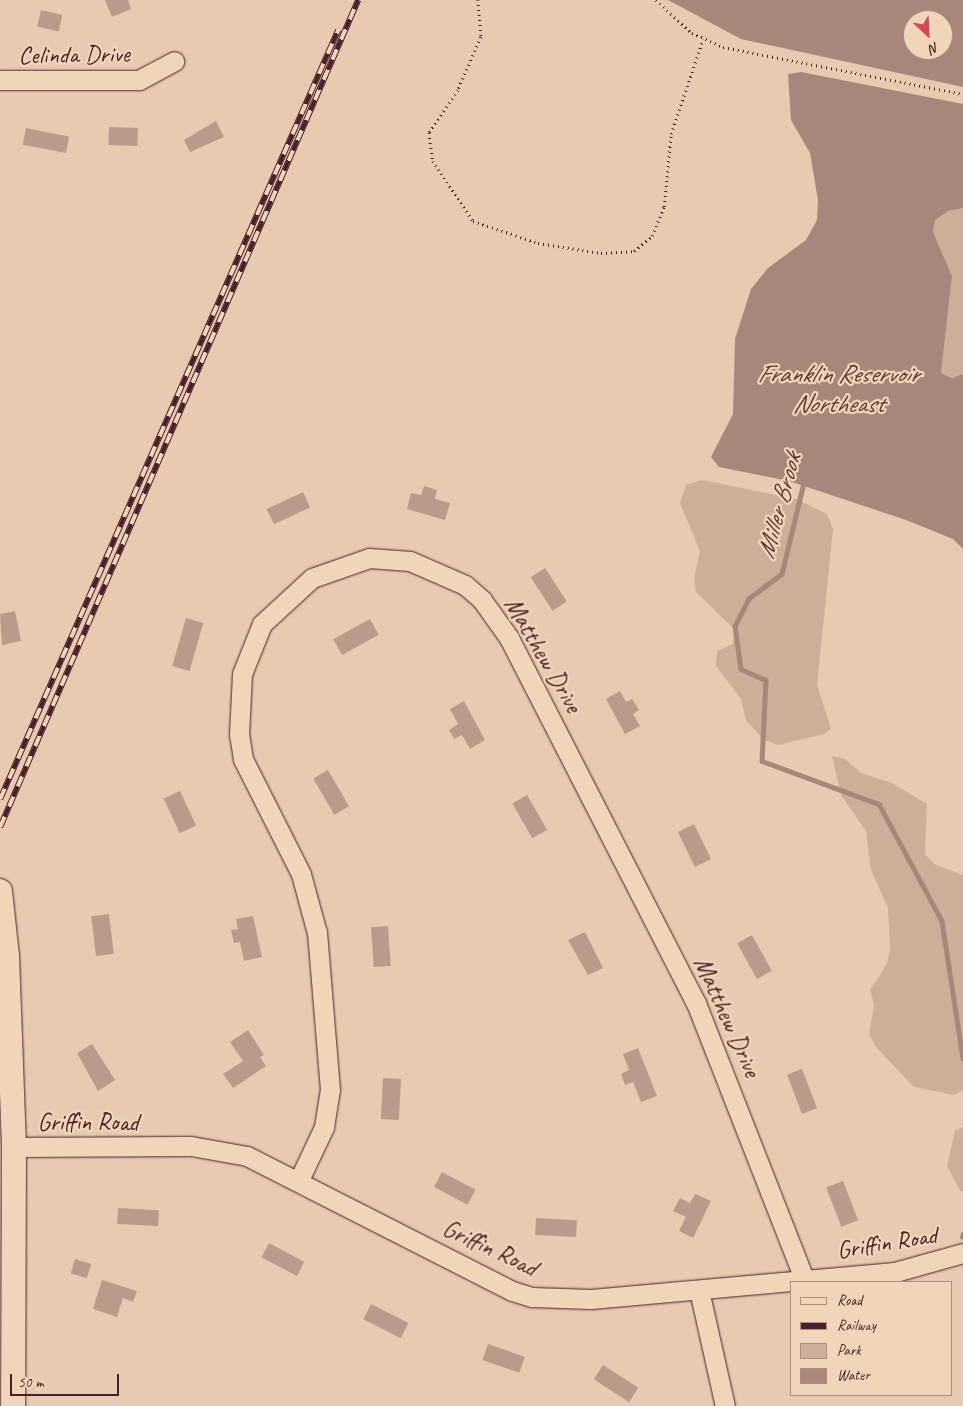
<!DOCTYPE html>
<style>
body{margin:0}
#map{position:relative;width:963px;height:1406px;overflow:hidden;background:#e7cab0;font-family:Caveat,sans-serif}
div>[style]{position:absolute}
.green>*{inset:0;background:#cdae99}
.water>*{inset:0;background:#a8867b}
.stream>*{height:4.5px;margin:-2.25px;padding:0 2.25px;transform-origin:2.25px;border-radius:2.25px;background:#a8867b}
.building>*{inset:0;background:#bc9a8b;transform-origin:0 0}
.path>*{height:2.5px;margin-top:-1.25px;transform-origin:0;background:repeating-linear-gradient(90deg,#4a1f2b 0 1px,transparent 0 5px)}
.roads{filter:drop-shadow(0 0 1px #4a1f2b) drop-shadow(0 0 1px #4a1f2b)}
.minor>*{height:19px;margin:-9.5px;padding:0 9.5px;transform-origin:9.5px;border-radius:9.5px;background:#f1d5b8}
.major>*{height:24px;margin:-12px;padding:0 12px;transform-origin:12px;border-radius:12px;background:#f1d5b8}
.rail>*{height:5.5px;margin-top:-2.75px;transform-origin:0;background:repeating-linear-gradient(90deg,#f1d5b8 0 11px,#4a1f2b 0 22px);box-sizing:border-box;border-block:1px solid #4a1f2b}
span{translate:-50% -50%;white-space:nowrap;text-align:center;line-height:1.15;-webkit-text-stroke:4.5px #f1d5b8;paint-order:stroke}
.street-label{font-size:25px;color:#4a1f2b}
.water-label{font-size:26px;color:#62393f;font-style:italic}
.legend{position:absolute;left:790px;top:1281px;width:162px;height:115px;box-sizing:border-box;background:#f1d5b8;border:1px solid #ae8c80;margin:0;padding:6px 9px;list-style:none;font-size:15px;color:#4a1f2b}
.legend li{display:flex;align-items:center;gap:10px;height:25px}
.legend b{width:25px;border:1px solid #ae8c80}
.north{position:absolute;left:903px;top:10px;width:50px;height:50px;box-sizing:border-box;background:#f1d5b8;border:1px solid #ae8c80;border-radius:50%;rotate:155deg;font-size:14px;font-weight:700;line-height:20px;text-align:center;color:#4a1f2b}
.north::after{content:'';display:block;margin:auto;width:18px;height:22px;background:#d1495b;clip-path:polygon(50% 0,100% 100%,50% 72%,0 100%)}
.scale{position:absolute;left:10px;top:1374px;width:109px;height:22px;box-sizing:border-box;border:2px solid #4a1f2b;border-top:0;padding-left:6px;font-size:15px;line-height:18px;white-space:nowrap;color:#4a1f2b;-webkit-text-stroke:4px #f1d5b8;paint-order:stroke}
</style>
<div id="map">
<div class="green">
<div style="clip-path:polygon(963px 208px,963px 374px,952px 378px,941px 373px,952px 276px,933px 232px,934px 220px,948px 211px)"></div>
<div style="clip-path:polygon(702px 480px,796px 499px,827px 514px,833px 529px,817px 685px,831px 729px,824px 734px,778px 745px,764px 740px,746px 720px,741px 699px,716px 666px,717px 651px,733px 644px,734px 629px,696px 592px,694px 579px,700px 551px,680px 503px,686px 485px)"></div>
<div style="clip-path:polygon(832px 756px,845px 759px,861px 773px,892px 783px,927px 804px,925px 854px,934px 864px,963px 875px,963px 1090px,954px 1095px,914px 1087px,876px 1047px,869px 1034px,874px 1005px,870px 990px,887px 964px,890px 949px,888px 908px,871px 870px,866px 831px,841px 795px)"></div>
<div style="clip-path:polygon(963px 1127px,963px 1191px,960px 1191px,947px 1166px,955px 1131px)"></div>
</div>
<div class="water">
<div style="clip-path:polygon(evenodd,668px 0,963px 0,963px 87px,741px 39px,668px 0,913px 20px,943px 20px,943px 50px,913px 50px,913px 20px)"></div>
<div style="clip-path:polygon(801px 72px,963px 104px,963px 208px,948px 211px,935px 220px,933px 232px,952px 276px,941px 373px,952px 378px,963px 374px,963px 549px,953px 539px,906px 520px,789px 481px,719px 467px,711px 457px,733px 414px,735px 339px,751px 289px,768px 268px,806px 240px,817px 220px,818px 200px,810px 153px,791px 120px,788px 74px)"></div>
</div>
<div class="stream">
<div style="left:804px;top:483px;width:94px;rotate:103.6deg"></div>
<div style="left:782px;top:574px;width:41px;rotate:142.9deg"></div>
<div style="left:749px;top:599px;width:30px;rotate:117deg"></div>
<div style="left:735px;top:626px;width:43px;rotate:82.1deg"></div>
<div style="left:741px;top:669px;width:27px;rotate:24deg"></div>
<div style="left:766px;top:680px;width:81px;rotate:92.8deg"></div>
<div style="left:762px;top:761px;width:125px;rotate:20.2deg"></div>
<div style="left:879px;top:804px;width:133px;rotate:61.7deg"></div>
<div style="left:942px;top:921px;width:139px;rotate:81.3deg"></div>
<div style="left:962px;top:1237px;width:3px;rotate:-72deg"></div>
</div>
<div class="building">
<div style="clip-path:polygon(105px 0,128px 0,131px 9px,112px 17px)"></div>
<div style="left:41px;top:10px;width:22px;height:17px;rotate:13deg"></div>
<div style="clip-path:polygon(216px 121px,224px 137px,190px 152px,184px 140px)"></div>
<div style="left:109px;top:127px;width:29px;height:18px;rotate:2deg"></div>
<div style="left:26px;top:128px;width:44px;height:17px;rotate:11deg"></div>
<div style="clip-path:polygon(424px 486px,437px 490px,435px 499px,450px 503px,445px 520px,407px 509px,411px 493px,421px 495px)"></div>
<div style="left:303px;top:492px;width:17px;height:40px;rotate:65deg"></div>
<div style="left:545px;top:568px;width:40px;height:17px;rotate:57deg"></div>
<div style="clip-path:polygon(15px 611px,21px 641px,2px 645px,0 614px)"></div>
<div style="left:186px;top:618px;width:18px;height:50px;rotate:16deg"></div>
<div style="left:370px;top:619px;width:18px;height:42px;rotate:61deg"></div>
<div style="clip-path:polygon(620px 691px,626px 702px,632px 699px,639px 710px,633px 714px,640px 726px,625px 734px,606px 699px)"></div>
<div style="clip-path:polygon(464px 701px,485px 740px,470px 749px,462px 735px,454px 739px,449px 730px,458px 724px,450px 709px)"></div>
<div style="left:328px;top:770px;width:42px;height:17px;rotate:60deg"></div>
<div style="left:180px;top:791px;width:38px;height:18px;rotate:65deg"></div>
<div style="left:527px;top:795px;width:40px;height:17px;rotate:60deg"></div>
<div style="left:694px;top:824px;width:39px;height:18px;rotate:64deg"></div>
<div style="left:109px;top:914px;width:40px;height:18px;rotate:83deg"></div>
<div style="clip-path:polygon(253px 916px,262px 957px,244px 961px,240px 942px,234px 943px,231px 930px,238px 929px,236px 919px)"></div>
<div style="left:388px;top:926px;width:40px;height:17px;rotate:86deg"></div>
<div style="clip-path:polygon(585px 932px,603px 968px,588px 975px,568px 940px)"></div>
<div style="left:752px;top:935px;width:41px;height:17px;rotate:61deg"></div>
<div style="clip-path:polygon(248px 1030px,264px 1055px,260px 1057px,266px 1066px,233px 1088px,223px 1074px,243px 1061px,230px 1042px)"></div>
<div style="clip-path:polygon(92px 1044px,115px 1080px,98px 1091px,77px 1053px)"></div>
<div style="clip-path:polygon(638px 1048px,657px 1096px,641px 1102px,633px 1082px,625px 1085px,621px 1074px,629px 1070px,623px 1054px)"></div>
<div style="left:802px;top:1069px;width:42px;height:16px;rotate:69deg"></div>
<div style="left:383px;top:1078px;width:18px;height:41px;rotate:3deg"></div>
<div style="left:442px;top:1172px;width:38px;height:17px;rotate:28deg"></div>
<div style="left:843px;top:1181px;width:42px;height:18px;rotate:69deg"></div>
<div style="clip-path:polygon(695px 1194px,711px 1201px,693px 1238px,679px 1231px,686px 1217px,673px 1211px,680px 1198px,690px 1203px)"></div>
<div style="left:118px;top:1208px;width:41px;height:16px;rotate:3deg"></div>
<div style="left:536px;top:1218px;width:41px;height:17px;rotate:3deg"></div>
<div style="left:269px;top:1243px;width:40px;height:16px;rotate:28deg"></div>
<div style="left:75px;top:1259px;width:17px;height:15px;rotate:17deg"></div>
<div style="clip-path:polygon(102px 1280px,137px 1291px,133px 1302px,123px 1298px,117px 1317px,93px 1309px)"></div>
<div style="left:371px;top:1304px;width:42px;height:17px;rotate:27deg"></div>
<div style="left:488px;top:1344px;width:39px;height:17px;rotate:19deg"></div>
<div style="left:603px;top:1365px;width:42px;height:17px;rotate:33deg"></div>
</div>
<div class="path">
<div style="left:478px;top:0;width:37px;rotate:85deg"></div>
<div style="left:481px;top:37px;width:58px;rotate:113.5deg"></div>
<div style="left:458px;top:90px;width:52px;rotate:124deg"></div>
<div style="left:429px;top:133px;width:28px;rotate:82deg"></div>
<div style="left:433px;top:161px;width:72px;rotate:56.3deg"></div>
<div style="left:473px;top:221px;width:69px;rotate:18.7deg"></div>
<div style="left:538px;top:243px;width:64px;rotate:9deg"></div>
<div style="left:601px;top:253px;width:33px;rotate:-3deg"></div>
<div style="left:634px;top:251px;width:23px;rotate:-40deg"></div>
<div style="left:652px;top:236px;width:31px;rotate:-68deg"></div>
<div style="left:664px;top:207px;width:73px;rotate:-84.5deg"></div>
<div style="left:671px;top:134px;width:100px;rotate:-71.4deg"></div>
<div style="left:656px;top:0;width:49px;rotate:42.5deg"></div>
<div style="left:692px;top:33px;width:34px;rotate:24deg"></div>
<div style="left:723px;top:47px;width:245px;rotate:11.1deg"></div>
</div>
<div class="roads">
<div class="minor">
<div style="left:0;top:80px;width:139px"></div>
<div style="left:139px;top:80px;width:40px;rotate:-28deg"></div>
<div style="left:14px;top:1147px;width:177px;rotate:-0.3deg"></div>
<div style="left:191px;top:1146px;width:57px;rotate:10.1deg"></div>
<div style="left:247px;top:1156px;width:297px;rotate:27deg"></div>
<div style="left:512px;top:1291px;width:21px;rotate:17deg"></div>
<div style="left:532px;top:1297px;width:59px;rotate:1.9deg"></div>
<div style="left:591px;top:1299px;width:305px;rotate:-5.1deg"></div>
<div style="left:895px;top:1272px;width:71px;rotate:-15.6deg"></div>
<div style="left:299px;top:1180px;width:59px;rotate:-64.7deg"></div>
<div style="left:324px;top:1127px;width:37px;rotate:-81deg"></div>
<div style="left:330px;top:1090px;width:158px;rotate:-94.7deg"></div>
<div style="left:317px;top:933px;width:61px;rotate:-105.2deg"></div>
<div style="left:301px;top:874px;width:129px;rotate:-116.8deg"></div>
<div style="left:243px;top:759px;width:24px;rotate:-99deg"></div>
<div style="left:239px;top:735px;width:61px;rotate:-87.2deg"></div>
<div style="left:242px;top:674px;width:54px;rotate:-68.2deg"></div>
<div style="left:262px;top:624px;width:68px;rotate:-42.6deg"></div>
<div style="left:312px;top:578px;width:60px;rotate:-19.3deg"></div>
<div style="left:369px;top:558px;width:41px;rotate:4.2deg"></div>
<div style="left:410px;top:561px;width:60px;rotate:23.6deg"></div>
<div style="left:465px;top:585px;width:23px;rotate:41deg"></div>
<div style="left:482px;top:600px;width:47px;rotate:54.6deg"></div>
<div style="left:509px;top:638px;width:410px;rotate:62.9deg"></div>
<div style="left:696px;top:1003px;width:296px;rotate:68.6deg"></div>
<div style="left:699px;top:1290px;width:119px;rotate:77.4deg"></div>
</div>
<div class="major">
<div style="left:0;top:891px;width:65px;rotate:83.9deg"></div>
<div style="left:7px;top:956px;width:191px;rotate:87.9deg"></div>
<div style="left:14px;top:1147px;width:259px;rotate:90.2deg"></div>
</div>
</div>
<div class="rail">
<div style="left:0;top:799px;width:840px;rotate:-66.27deg"></div>
<div style="left:0;top:827px;width:901px;rotate:-66.59deg"></div>
</div>
<div class="street-label">
<span style="left:74px;top:55px;rotate:-1deg">Celinda Drive</span>
<span style="left:543px;top:655px;rotate:60deg">Matthew Drive</span>
<span style="left:727px;top:1017px;rotate:66deg">Matthew Drive</span>
<span style="left:88px;top:1122px">Griffin Road</span>
<span style="left:887px;top:1243px;rotate:-9deg">Griffin Road</span>
<span style="left:490px;top:1248px;rotate:25deg">Griffin Road</span>
</div>
<div class="water-label">
<span style="left:838px;top:389px">Franklin Reservoir<br>Northeast</span>
<span style="left:779px;top:506px;rotate:-75deg">Miller Brook</span>
</div>
<ul class="legend">
<li><b style="height:6px;background:#f1d5b8"></b>Road</li>
<li><b style="height:6px;background:#4a1f2b"></b>Railway</li>
<li><b style="height:14px;background:#cdae99"></b>Park</li>
<li><b style="height:14px;background:#a8867b"></b>Water</li>
</ul>
<div class="north">N</div>
<div class="scale">50 m</div>
</div>
